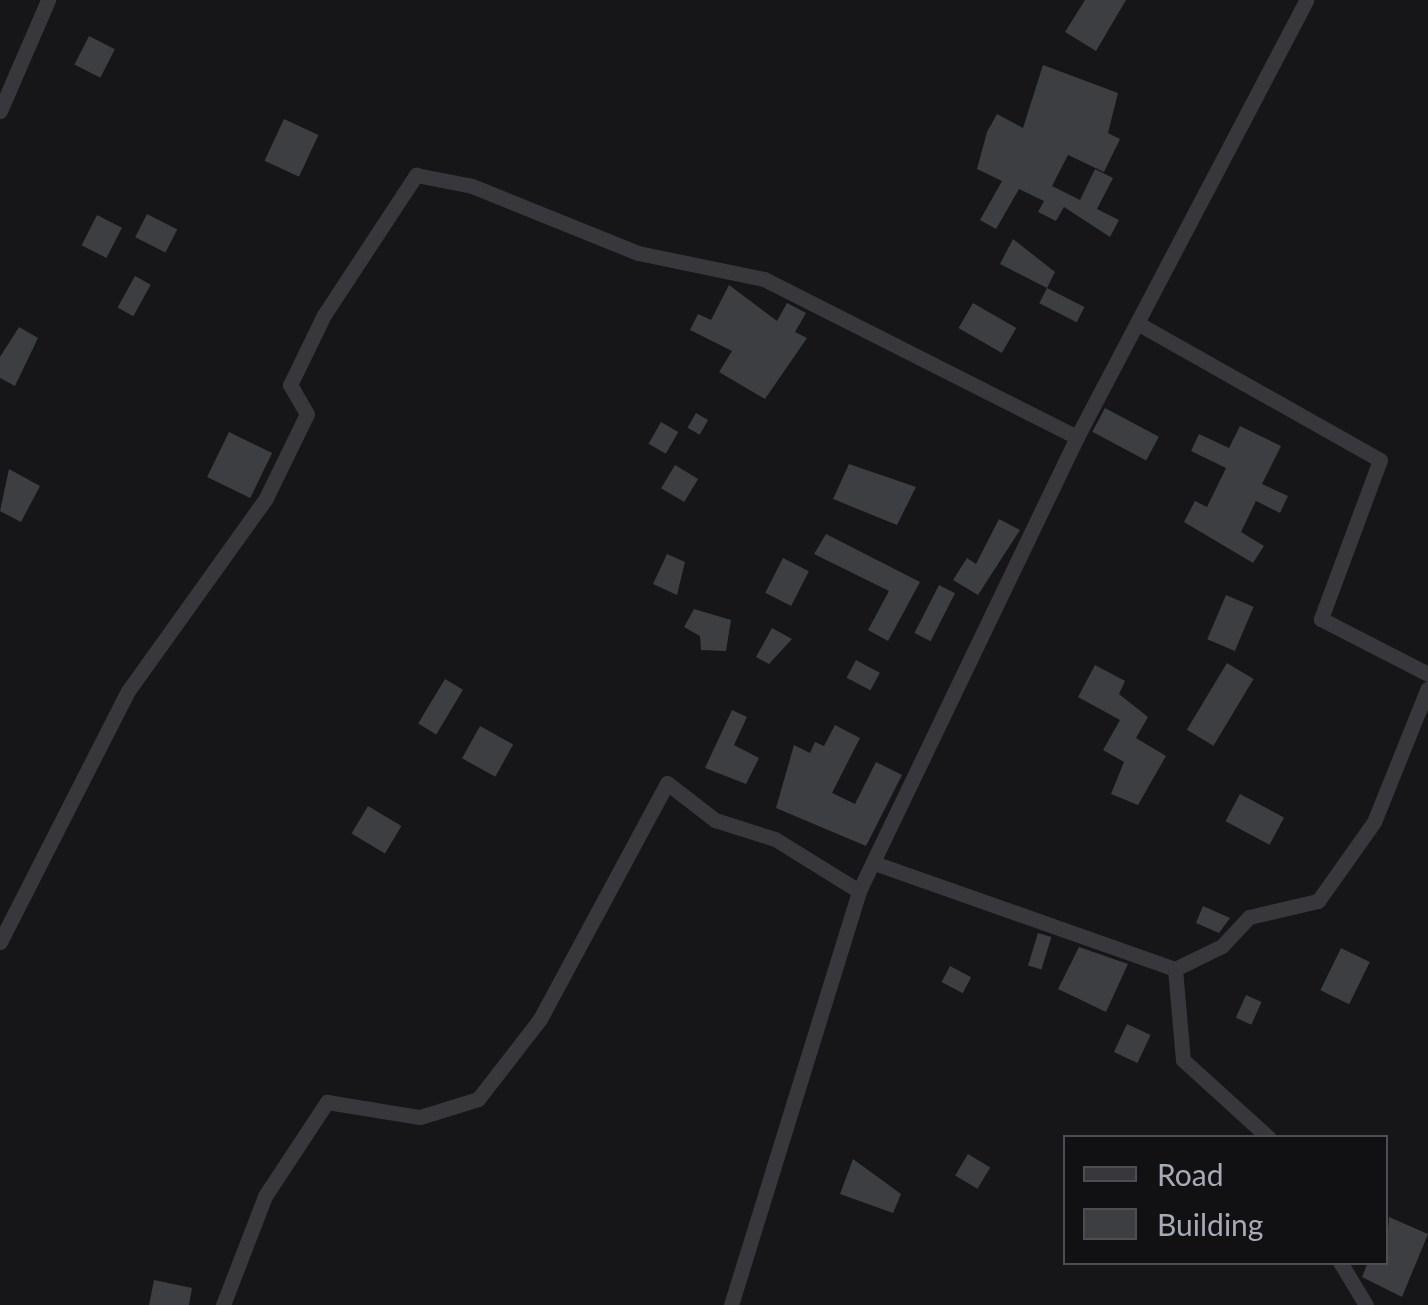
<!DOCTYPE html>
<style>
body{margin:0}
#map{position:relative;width:1428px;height:1305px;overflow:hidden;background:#161517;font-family:Lato,sans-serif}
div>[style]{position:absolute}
.building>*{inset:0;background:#3d3e41;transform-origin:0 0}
.minor>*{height:15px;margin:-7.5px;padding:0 7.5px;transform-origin:7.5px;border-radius:7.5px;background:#37373c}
span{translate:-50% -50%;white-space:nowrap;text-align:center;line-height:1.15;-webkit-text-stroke:8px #111012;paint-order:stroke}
.legend{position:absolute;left:1063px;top:1135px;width:325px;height:130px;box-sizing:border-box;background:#111012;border:2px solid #4d4e54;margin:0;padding:12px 18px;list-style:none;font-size:30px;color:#a8aab7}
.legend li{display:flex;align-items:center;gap:20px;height:50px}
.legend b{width:50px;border:2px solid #4d4e54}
</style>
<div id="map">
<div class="building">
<div style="clip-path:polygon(1085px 0,1126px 0,1096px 51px,1065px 32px)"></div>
<div style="left:89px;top:36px;width:29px;height:32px;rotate:27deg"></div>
<div style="clip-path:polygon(1043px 65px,1118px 93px,1108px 133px,1120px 139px,1104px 172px,1068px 155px,1052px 186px,1080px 200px,1095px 169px,1113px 178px,1097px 209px,1119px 220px,1110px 237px,1064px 207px,1056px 221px,1038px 212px,1044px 201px,1019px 189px,996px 229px,980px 220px,1002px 181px,977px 169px,987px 132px,997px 114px,1023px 128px)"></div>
<div style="left:284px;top:119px;width:38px;height:46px;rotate:25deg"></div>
<div style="left:147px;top:214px;width:34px;height:26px;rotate:27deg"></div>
<div style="left:97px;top:215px;width:28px;height:34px;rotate:27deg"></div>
<div style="clip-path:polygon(1013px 239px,1055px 272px,1047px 288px,1000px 264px)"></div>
<div style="left:135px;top:276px;width:18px;height:36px;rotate:29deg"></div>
<div style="clip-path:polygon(729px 285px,777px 321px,787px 303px,806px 313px,795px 332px,807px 338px,765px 399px,719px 372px,732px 351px,690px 330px,698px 314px,711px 320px)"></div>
<div style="left:1047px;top:288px;width:42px;height:17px;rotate:27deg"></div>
<div style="left:973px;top:303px;width:50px;height:29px;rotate:30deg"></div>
<div style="clip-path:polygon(19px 327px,38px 338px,15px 386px,0 378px,0 357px)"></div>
<div style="left:1105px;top:408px;width:61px;height:27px;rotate:28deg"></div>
<div style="left:696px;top:413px;width:14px;height:17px;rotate:30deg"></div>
<div style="left:661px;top:422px;width:20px;height:25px;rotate:30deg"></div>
<div style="clip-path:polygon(1240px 426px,1281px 446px,1262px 484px,1288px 496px,1280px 513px,1256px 501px,1241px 532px,1264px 546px,1253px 563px,1184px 522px,1195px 501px,1207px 507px,1226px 468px,1191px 451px,1199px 434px,1229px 448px)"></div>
<div style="left:229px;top:432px;width:48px;height:50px;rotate:26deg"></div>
<div style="clip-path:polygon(849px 464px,916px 487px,897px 525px,833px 499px)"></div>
<div style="left:675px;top:465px;width:27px;height:27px;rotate:31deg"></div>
<div style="clip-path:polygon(9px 469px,40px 486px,21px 522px,0 511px)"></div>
<div style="clip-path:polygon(999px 519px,1020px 530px,978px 595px,953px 580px,967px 558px,976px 564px)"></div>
<div style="clip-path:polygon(826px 534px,920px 582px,888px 641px,868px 630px,889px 591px,814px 554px)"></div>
<div style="clip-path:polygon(667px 554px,685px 562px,677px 595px,653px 584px)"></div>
<div style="left:783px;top:558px;width:29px;height:39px;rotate:27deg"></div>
<div style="left:939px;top:585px;width:18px;height:54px;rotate:27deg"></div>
<div style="left:1226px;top:595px;width:30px;height:48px;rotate:23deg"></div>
<div style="clip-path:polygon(694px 609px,731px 620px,726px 651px,701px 650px,700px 636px,684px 627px)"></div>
<div style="clip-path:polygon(772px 628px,792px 639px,769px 664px,756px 657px)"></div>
<div style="left:856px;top:660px;width:27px;height:20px;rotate:28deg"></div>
<div style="left:1227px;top:663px;width:31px;height:78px;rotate:31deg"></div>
<div style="clip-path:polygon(1095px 665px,1125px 681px,1119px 694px,1148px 717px,1136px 738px,1166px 756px,1138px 805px,1111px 794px,1124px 762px,1103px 750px,1120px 720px,1078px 697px)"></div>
<div style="left:445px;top:679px;width:21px;height:52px;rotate:31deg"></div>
<div style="clip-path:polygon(732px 710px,747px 717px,734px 745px,759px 758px,746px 784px,705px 768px)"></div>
<div style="clip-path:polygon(835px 725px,860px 738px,832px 793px,855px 804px,876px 762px,902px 775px,866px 846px,776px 808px,794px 745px,810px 753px,815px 742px,824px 746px)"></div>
<div style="left:480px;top:726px;width:38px;height:37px;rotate:29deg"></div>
<div style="left:1240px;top:794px;width:50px;height:31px;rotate:28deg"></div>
<div style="left:368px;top:806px;width:39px;height:32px;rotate:31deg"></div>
<div style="clip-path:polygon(1203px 906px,1230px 918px,1219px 933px,1196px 923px)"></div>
<div style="left:1038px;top:933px;width:14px;height:34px;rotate:17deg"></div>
<div style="clip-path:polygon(1079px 947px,1128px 964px,1106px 1012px,1058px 989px)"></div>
<div style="left:1341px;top:948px;width:32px;height:47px;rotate:26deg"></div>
<div style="left:950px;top:966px;width:24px;height:18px;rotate:28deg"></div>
<div style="left:1246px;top:995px;width:17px;height:25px;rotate:24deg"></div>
<div style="left:1127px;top:1024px;width:26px;height:31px;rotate:25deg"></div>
<div style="left:968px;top:1154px;width:26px;height:25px;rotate:31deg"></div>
<div style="clip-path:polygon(853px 1159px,901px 1194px,893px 1213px,840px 1194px)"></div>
<div style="clip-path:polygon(1389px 1217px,1428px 1234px,1402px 1297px,1362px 1277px,1368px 1262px,1386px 1262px)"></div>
<div style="clip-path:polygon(154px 1280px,192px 1288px,189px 1305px,149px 1305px)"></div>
</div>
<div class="minor">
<div style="left:0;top:111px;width:121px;rotate:-66.6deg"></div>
<div style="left:1137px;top:323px;width:279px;rotate:29.4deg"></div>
<div style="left:1380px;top:460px;width:170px;rotate:110.4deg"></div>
<div style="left:1321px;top:619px;width:120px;rotate:27.2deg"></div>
<div style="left:877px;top:864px;width:316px;rotate:19.4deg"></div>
<div style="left:1175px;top:969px;width:52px;rotate:-26.1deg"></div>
<div style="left:1222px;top:946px;width:40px;rotate:-47deg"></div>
<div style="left:1249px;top:917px;width:71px;rotate:-13.1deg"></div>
<div style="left:1318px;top:901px;width:97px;rotate:-54.7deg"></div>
<div style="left:1374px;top:822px;width:144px;rotate:-68.1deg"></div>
<div style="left:0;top:942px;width:282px;rotate:-63deg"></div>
<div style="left:128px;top:691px;width:237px;rotate:-54.4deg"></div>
<div style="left:266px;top:498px;width:93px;rotate:-64deg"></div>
<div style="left:307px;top:414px;width:34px;rotate:-120deg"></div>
<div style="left:290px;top:385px;width:78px;rotate:-64.1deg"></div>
<div style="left:324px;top:315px;width:168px;rotate:-56.7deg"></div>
<div style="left:416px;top:175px;width:57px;rotate:11.1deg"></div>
<div style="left:472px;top:186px;width:179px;rotate:22deg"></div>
<div style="left:638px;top:253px;width:129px;rotate:11.7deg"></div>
<div style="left:764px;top:279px;width:351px;rotate:26.8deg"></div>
<div style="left:1175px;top:969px;width:91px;rotate:85deg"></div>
<div style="left:1183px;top:1060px;width:116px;rotate:42.2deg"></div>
<div style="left:1340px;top:1262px;width:50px;rotate:58.8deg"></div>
<div style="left:223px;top:1305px;width:117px;rotate:-68.9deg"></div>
<div style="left:265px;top:1196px;width:113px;rotate:-56.6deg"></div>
<div style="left:327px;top:1102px;width:94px;rotate:9.2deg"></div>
<div style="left:420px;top:1117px;width:61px;rotate:-17.2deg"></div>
<div style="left:478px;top:1099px;width:101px;rotate:-52.2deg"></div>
<div style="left:540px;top:1019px;width:268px;rotate:-61.7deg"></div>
<div style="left:667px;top:783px;width:61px;rotate:37.6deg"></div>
<div style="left:715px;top:820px;width:63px;rotate:17.6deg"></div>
<div style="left:775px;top:839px;width:99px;rotate:31.8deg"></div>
<div style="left:731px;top:1305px;width:433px;rotate:-72.8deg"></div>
<div style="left:859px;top:891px;width:504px;rotate:-64.35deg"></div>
<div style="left:1077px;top:437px;width:493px;rotate:-62.3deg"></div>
</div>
<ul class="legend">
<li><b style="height:12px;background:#37373c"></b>Road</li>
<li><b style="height:28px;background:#3d3e41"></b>Building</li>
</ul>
</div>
